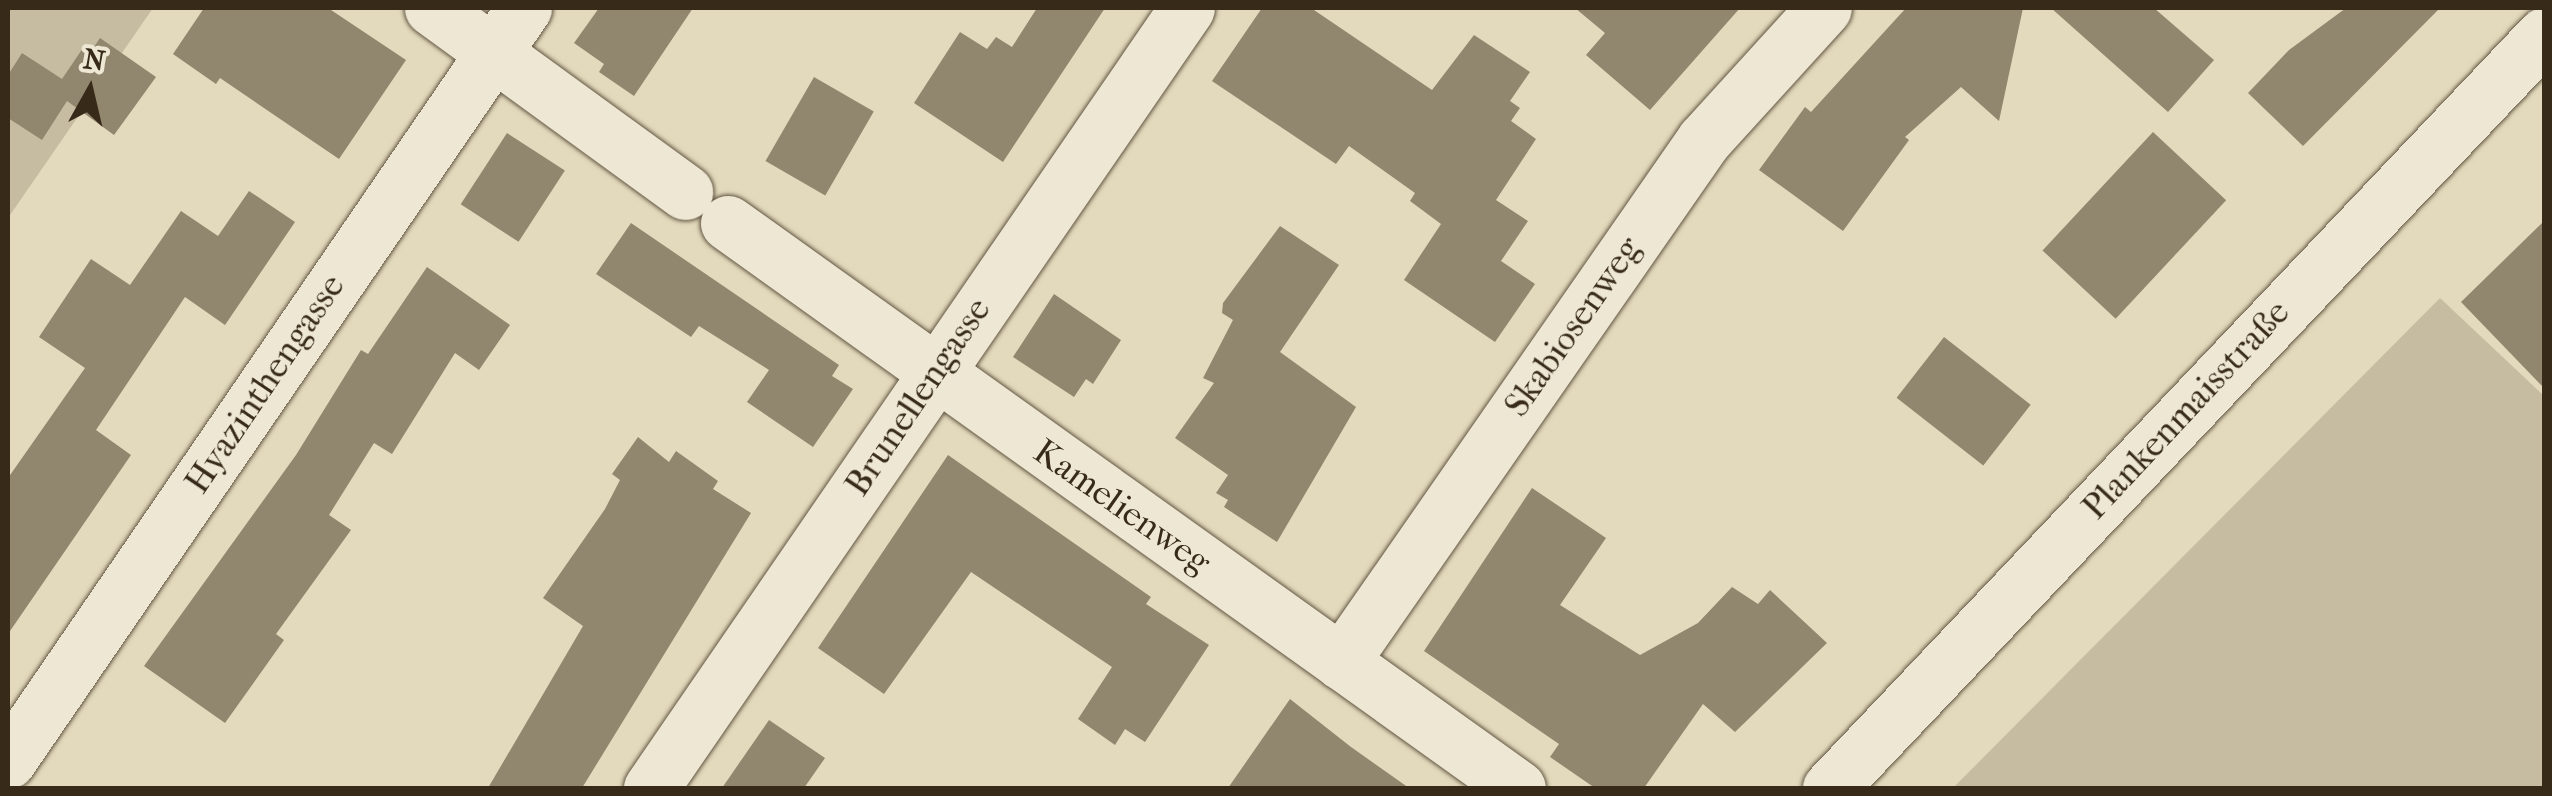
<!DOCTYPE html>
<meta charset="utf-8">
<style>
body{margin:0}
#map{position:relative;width:2552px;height:796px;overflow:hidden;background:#e3dabd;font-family:"IM FELL French Canon",serif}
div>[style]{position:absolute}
.green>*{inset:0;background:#c6bca1}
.building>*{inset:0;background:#91866e;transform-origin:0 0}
.roads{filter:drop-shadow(0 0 2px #635642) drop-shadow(0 0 2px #635642)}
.street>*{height:55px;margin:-27.5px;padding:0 27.5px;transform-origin:27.5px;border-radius:27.5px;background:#ede7d4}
span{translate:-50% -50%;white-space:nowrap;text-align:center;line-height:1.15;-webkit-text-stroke:10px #ede7d4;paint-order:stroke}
.street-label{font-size:35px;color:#382a19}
.frame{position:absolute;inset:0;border:10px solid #382a19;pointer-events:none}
.north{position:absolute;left:40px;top:40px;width:100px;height:100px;-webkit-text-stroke:8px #ede7d4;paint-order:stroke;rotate:8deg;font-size:28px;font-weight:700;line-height:40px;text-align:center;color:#382a19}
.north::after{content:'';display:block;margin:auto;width:35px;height:45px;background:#382a19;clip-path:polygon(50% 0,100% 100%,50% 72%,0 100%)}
</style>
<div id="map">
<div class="green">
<div style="clip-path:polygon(8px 8px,153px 8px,8px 218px)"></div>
<div style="clip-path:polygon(2440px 298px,2544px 396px,2544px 788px,1953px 788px)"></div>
</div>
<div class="building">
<div style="clip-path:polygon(204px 8px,328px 8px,406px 60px,339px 159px,220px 78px,216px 84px,173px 54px)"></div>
<div style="clip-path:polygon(599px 8px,693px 8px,634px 96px,599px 72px,604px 64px,574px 43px)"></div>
<div style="clip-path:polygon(1037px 8px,1105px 8px,1003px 162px,914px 103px,960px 32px,987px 49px,996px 37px,1012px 47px)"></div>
<div style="clip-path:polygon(1262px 8px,1311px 8px,1432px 90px,1474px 35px,1530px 72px,1510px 101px,1520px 108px,1511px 121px,1536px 139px,1496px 200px,1528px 221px,1501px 261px,1535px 284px,1495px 342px,1404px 280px,1441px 224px,1410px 201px,1415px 193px,1349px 146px,1336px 164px,1212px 81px)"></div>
<div style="clip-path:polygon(1575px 8px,1740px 8px,1650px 110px,1586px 55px,1605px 33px)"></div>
<div style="clip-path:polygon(1906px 8px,2023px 8px,1999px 121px,1961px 87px,1905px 137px,1909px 140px,1843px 231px,1759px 170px,1805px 107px,1811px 112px)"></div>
<div style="clip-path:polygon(2051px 8px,2154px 8px,2214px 60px,2168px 112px)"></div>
<div style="clip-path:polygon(2346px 8px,2440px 8px,2303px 146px,2248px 93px,2289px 50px)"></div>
<div style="clip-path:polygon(100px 38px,156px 77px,114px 135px,67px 101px,42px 140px,8px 118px,8px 75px,22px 53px,62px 79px,85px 45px,92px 50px)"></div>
<div style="left:814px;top:77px;width:69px;height:97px;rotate:30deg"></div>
<div style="left:2153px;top:132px;width:100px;height:162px;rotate:43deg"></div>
<div style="left:507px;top:133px;width:69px;height:85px;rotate:33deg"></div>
<div style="clip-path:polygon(249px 191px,295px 222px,225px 325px,185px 297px,96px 430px,131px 455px,8px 634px,8px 478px,85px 368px,39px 337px,91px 259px,130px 285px,181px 211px,218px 236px)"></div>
<div style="clip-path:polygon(2544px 221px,2544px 388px,2461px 302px)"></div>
<div style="clip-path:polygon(631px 223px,839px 365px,832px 376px,853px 389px,813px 447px,747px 402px,769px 370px,699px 326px,691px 337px,596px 274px)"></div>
<div style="clip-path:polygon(1280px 226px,1339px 265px,1280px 352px,1356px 407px,1277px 542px,1224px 507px,1228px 500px,1216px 493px,1228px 475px,1175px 438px,1214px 383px,1203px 378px,1233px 320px,1222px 313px,1223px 303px)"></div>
<div style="clip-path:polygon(427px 267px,510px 325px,479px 370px,455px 353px,392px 454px,374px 443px,329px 515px,351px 530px,276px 634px,284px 640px,225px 723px,144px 666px,296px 455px,361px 350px,368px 354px)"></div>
<div style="clip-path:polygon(1054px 294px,1121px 340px,1093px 384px,1086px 379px,1074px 397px,1013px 357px)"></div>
<div style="left:1944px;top:337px;width:110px;height:77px;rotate:38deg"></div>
<div style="clip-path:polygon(638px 437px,669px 462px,676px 451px,718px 481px,713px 489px,751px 513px,582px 788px,488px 788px,583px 626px,543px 598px,605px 509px,620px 480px,612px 474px)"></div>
<div style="clip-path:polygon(948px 455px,1151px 597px,1146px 604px,1209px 645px,1145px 742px,1125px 729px,1115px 745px,1078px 719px,1112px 667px,971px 572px,884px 694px,818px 648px)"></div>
<div style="clip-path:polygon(1532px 488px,1606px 538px,1560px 605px,1640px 655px,1698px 623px,1732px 587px,1758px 604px,1770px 590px,1827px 643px,1735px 732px,1703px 704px,1644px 788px,1595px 788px,1550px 757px,1559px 744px,1424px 651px)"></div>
<div style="clip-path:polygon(1290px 699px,1351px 747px,1409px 788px,1228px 788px)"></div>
<div style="clip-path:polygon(769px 720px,825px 758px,804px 788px,722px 788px)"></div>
</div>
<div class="roads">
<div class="street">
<div style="left:432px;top:8px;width:313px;rotate:36deg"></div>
<div style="left:728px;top:223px;width:971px;rotate:35.57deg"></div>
<div style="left:1341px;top:662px;width:636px;rotate:-55.19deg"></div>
<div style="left:1704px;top:140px;width:178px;rotate:-47.7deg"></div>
<div style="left:8px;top:761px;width:913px;rotate:-55.58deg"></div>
<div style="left:651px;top:788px;width:946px;rotate:-55.5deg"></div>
<div style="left:1830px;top:788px;width:1038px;rotate:-46.52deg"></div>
</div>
</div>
<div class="street-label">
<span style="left:1573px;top:327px;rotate:-55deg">Skabiosenweg</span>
<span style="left:265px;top:384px;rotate:-56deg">Hyazinthengasse</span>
<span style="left:918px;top:397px;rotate:-56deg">Brunellengasse</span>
<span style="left:2186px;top:410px;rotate:-47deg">Plankenmaisstraße</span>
<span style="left:1122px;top:507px;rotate:35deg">Kamelienweg</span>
</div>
<div class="frame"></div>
<div class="north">N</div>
</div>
